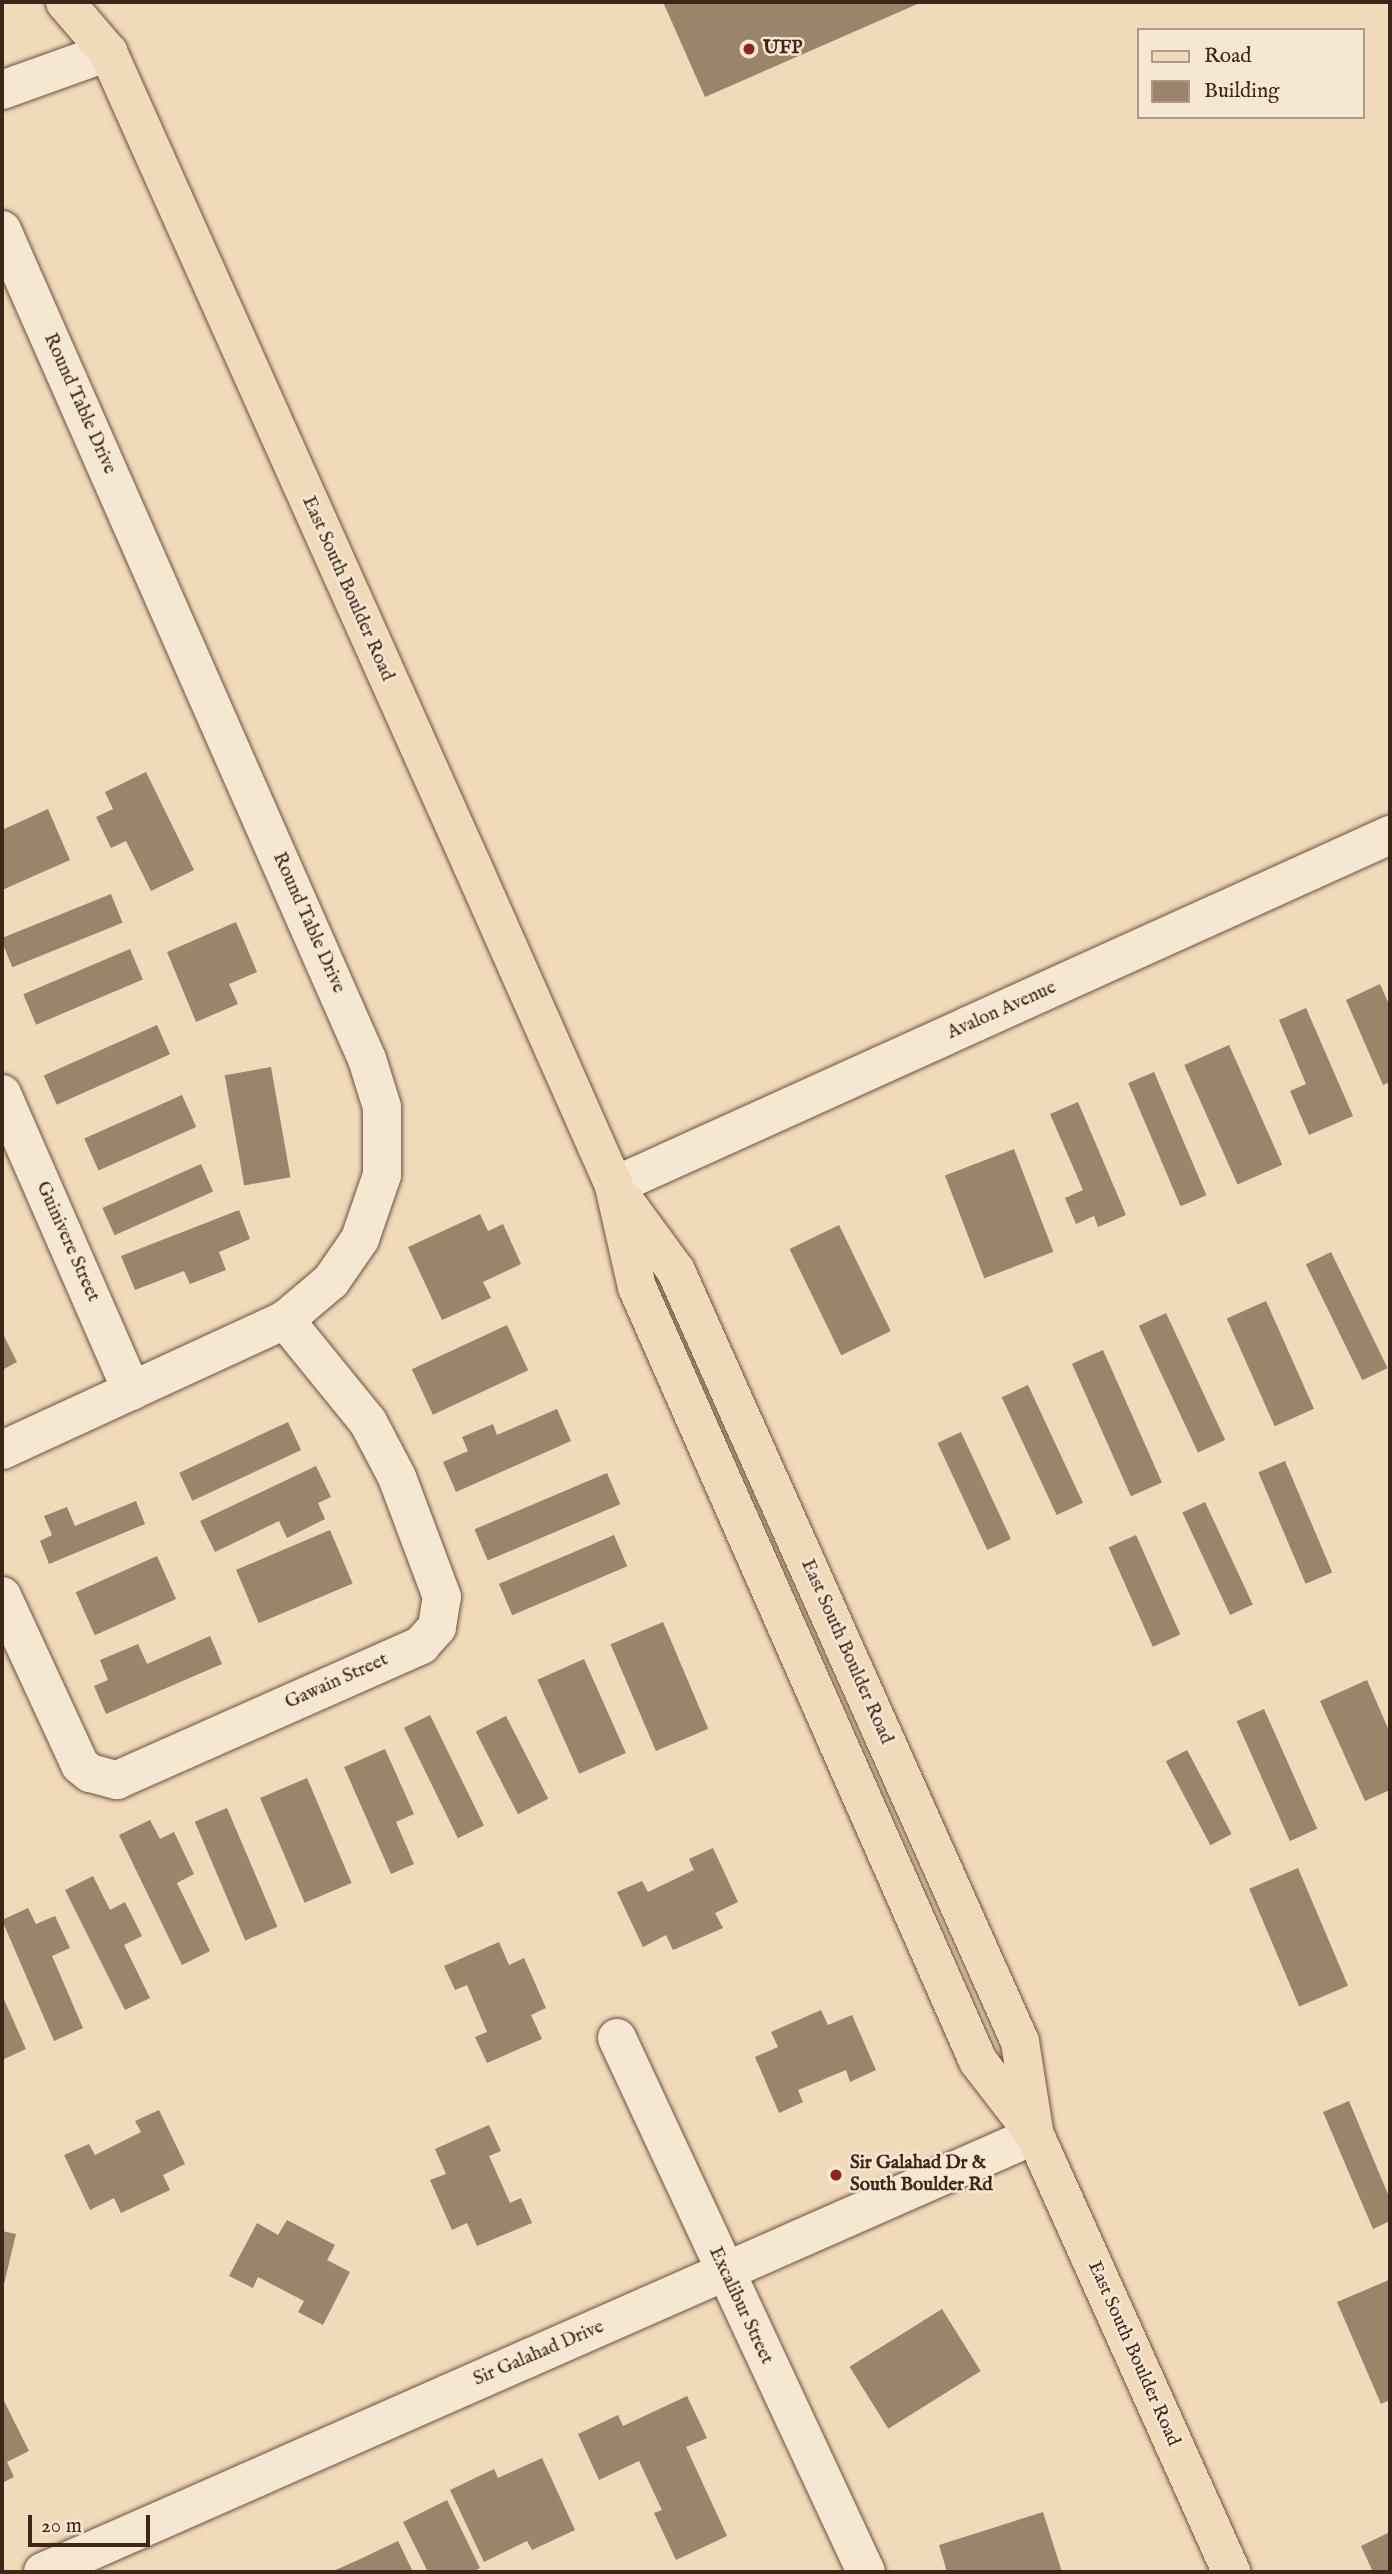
<!DOCTYPE html>
<style>
body{margin:0}
#map{position:relative;width:1392px;height:2574px;overflow:hidden;background:#f1dab9;font-family:"IM FELL English",serif}
div>[style]{position:absolute}
.building>*{inset:0;background:#9b836c;transform-origin:0 0}
.roads{filter:drop-shadow(0 0 2px #6b5241) drop-shadow(0 0 2px #6b5241)}
.minor>*{height:38px;margin:-19px;padding:0 19px;transform-origin:19px;border-radius:19px;background:#f6e7d2}
.major>*{height:38px;margin:-19px;padding:0 19px;transform-origin:19px;border-radius:19px;background:#f1dab9}
.dots>*{width:19px;height:19px;translate:-50% -50%;box-sizing:border-box;border:4px solid #f6e7d2;border-radius:50%}
span{translate:-50% -50%;white-space:nowrap;text-align:center;line-height:1.15;-webkit-text-stroke:5px #f6e7d2;paint-order:stroke}
.poi-label{font-size:19px;color:#3e2519;font-weight:700}
.left{translate:0 -50%;text-align:left}
.street-label{font-size:19px;color:#3e2519}
.frame{position:absolute;inset:0;border:4px solid #3e2519;pointer-events:none}
.legend{position:absolute;left:1137px;top:28px;width:228px;height:91px;box-sizing:border-box;background:#f6e7d2;border:2px solid #ac9988;margin:0;padding:9px 12px;list-style:none;font-size:21px;color:#3e2519}
.legend li{display:flex;align-items:center;gap:14px;height:35px}
.legend b{width:35px;border:2px solid #ac9988}
.scale{position:absolute;left:28px;top:2515px;width:122px;height:32px;box-sizing:border-box;border:4px solid #3e2519;border-top:0;padding-left:9px;font-size:21px;line-height:24px;white-space:nowrap;color:#3e2519;-webkit-text-stroke:5px #f6e7d2;paint-order:stroke}
</style>
<div id="map">
<div class="building">
<div style="clip-path:polygon(663px 2px,922px 2px,705px 97px)"></div>
<div style="clip-path:polygon(146px 772px,194px 870px,151px 891px,126px 841px,111px 848px,96px 817px,113px 809px,105px 792px)"></div>
<div style="clip-path:polygon(48px 809px,70px 860px,2px 890px,2px 830px)"></div>
<div style="left:111px;top:894px;width:31px;height:119px;rotate:68deg"></div>
<div style="clip-path:polygon(236px 922px,257px 972px,229px 984px,238px 1004px,196px 1022px,167px 952px)"></div>
<div style="left:130px;top:949px;width:33px;height:116px;rotate:67deg"></div>
<div style="clip-path:polygon(1380px 984px,1390px 1007px,1390px 1082px,1383px 1085px,1346px 1000px)"></div>
<div style="clip-path:polygon(1306px 1008px,1353px 1116px,1309px 1135px,1290px 1091px,1306px 1084px,1279px 1020px)"></div>
<div style="left:157px;top:1025px;width:32px;height:124px;rotate:66deg"></div>
<div style="left:1229px;top:1045px;width:131px;height:49px;rotate:66deg"></div>
<div style="left:271px;top:1067px;width:112px;height:47px;rotate:80deg"></div>
<div style="left:1154px;top:1072px;width:134px;height:28px;rotate:67deg"></div>
<div style="left:182px;top:1095px;width:35px;height:107px;rotate:66deg"></div>
<div style="clip-path:polygon(1078px 1102px,1126px 1215px,1098px 1227px,1094px 1216px,1076px 1224px,1065px 1198px,1083px 1190px,1050px 1114px)"></div>
<div style="left:1014px;top:1149px;width:110px;height:74px;rotate:69deg"></div>
<div style="left:201px;top:1164px;width:30px;height:108px;rotate:66deg"></div>
<div style="clip-path:polygon(239px 1210px,250px 1239px,219px 1252px,226px 1270px,190px 1284px,184px 1271px,135px 1290px,121px 1256px)"></div>
<div style="clip-path:polygon(480px 1214px,488px 1231px,503px 1224px,521px 1264px,483px 1282px,491px 1298px,442px 1320px,408px 1247px)"></div>
<div style="left:839px;top:1225px;width:118px;height:55px;rotate:64deg"></div>
<div style="left:1331px;top:1252px;width:129px;height:28px;rotate:64deg"></div>
<div style="left:1266px;top:1301px;width:118px;height:43px;rotate:66deg"></div>
<div style="left:1166px;top:1313px;width:140px;height:30px;rotate:65deg"></div>
<div style="left:507px;top:1325px;width:50px;height:105px;rotate:65deg"></div>
<div style="clip-path:polygon(2px 1332px,17px 1362px,2px 1370px)"></div>
<div style="left:1103px;top:1350px;width:145px;height:34px;rotate:66deg"></div>
<div style="left:1028px;top:1385px;width:130px;height:29px;rotate:65deg"></div>
<div style="clip-path:polygon(557px 1409px,571px 1441px,456px 1492px,443px 1462px,468px 1451px,462px 1437px,493px 1424px,497px 1435px)"></div>
<div style="left:288px;top:1422px;width:31px;height:120px;rotate:65deg"></div>
<div style="left:961px;top:1432px;width:118px;height:26px;rotate:65deg"></div>
<div style="left:1285px;top:1461px;width:121px;height:29px;rotate:67deg"></div>
<div style="clip-path:polygon(316px 1466px,331px 1497px,318px 1503px,325px 1519px,287px 1538px,279px 1521px,215px 1552px,200px 1521px)"></div>
<div style="left:607px;top:1473px;width:34px;height:144px;rotate:67deg"></div>
<div style="clip-path:polygon(136px 1501px,145px 1524px,49px 1564px,40px 1541px,52px 1535px,44px 1516px,67px 1507px,75px 1526px)"></div>
<div style="left:1205px;top:1502px;width:113px;height:25px;rotate:65deg"></div>
<div style="left:330px;top:1530px;width:58px;height:102px;rotate:67deg"></div>
<div style="left:614px;top:1535px;width:34px;height:125px;rotate:67deg"></div>
<div style="left:1136px;top:1535px;width:109px;height:30px;rotate:66deg"></div>
<div style="left:157px;top:1556px;width:47px;height:89px;rotate:66deg"></div>
<div style="left:663px;top:1622px;width:116px;height:57px;rotate:67deg"></div>
<div style="clip-path:polygon(210px 1636px,222px 1664px,106px 1714px,94px 1686px,108px 1680px,100px 1660px,138px 1644px,147px 1664px)"></div>
<div style="left:584px;top:1659px;width:103px;height:51px;rotate:66deg"></div>
<div style="clip-path:polygon(1367px 1680px,1390px 1733px,1390px 1790px,1365px 1801px,1320px 1701px)"></div>
<div style="left:1264px;top:1709px;width:131px;height:30px;rotate:66deg"></div>
<div style="left:430px;top:1715px;width:123px;height:29px;rotate:64deg"></div>
<div style="left:506px;top:1716px;width:93px;height:34px;rotate:63deg"></div>
<div style="clip-path:polygon(385px 1749px,414px 1814px,396px 1822px,414px 1864px,391px 1874px,344px 1767px)"></div>
<div style="left:1187px;top:1750px;width:95px;height:24px;rotate:62deg"></div>
<div style="left:307px;top:1778px;width:114px;height:51px;rotate:67deg"></div>
<div style="left:227px;top:1808px;width:129px;height:35px;rotate:67deg"></div>
<div style="clip-path:polygon(150px 1820px,160px 1839px,174px 1832px,194px 1874px,177px 1883px,210px 1951px,182px 1965px,119px 1835px)"></div>
<div style="clip-path:polygon(713px 1848px,738px 1902px,715px 1913px,723px 1928px,673px 1950px,666px 1935px,643px 1947px,617px 1892px,642px 1881px,648px 1892px,694px 1870px,689px 1859px)"></div>
<div style="left:1298px;top:1868px;width:128px;height:53px;rotate:67deg"></div>
<div style="clip-path:polygon(93px 1876px,110px 1910px,125px 1902px,142px 1936px,124px 1945px,150px 1998px,125px 2010px,65px 1890px)"></div>
<div style="clip-path:polygon(28px 1908px,36px 1924px,55px 1916px,70px 1948px,52px 1956px,83px 2028px,54px 2041px,2px 1920px)"></div>
<div style="clip-path:polygon(499px 1942px,509px 1965px,524px 1958px,546px 2008px,531px 2015px,542px 2039px,487px 2063px,475px 2037px,487px 2032px,467px 1985px,455px 1990px,444px 1966px)"></div>
<div style="clip-path:polygon(2px 1995px,26px 2049px,2px 2060px)"></div>
<div style="clip-path:polygon(821px 2010px,828px 2025px,852px 2015px,876px 2070px,850px 2082px,846px 2070px,798px 2090px,803px 2102px,779px 2113px,755px 2057px,778px 2047px,771px 2032px)"></div>
<div style="clip-path:polygon(1349px 2101px,1390px 2199px,1390px 2221px,1373px 2229px,1323px 2112px)"></div>
<div style="clip-path:polygon(159px 2110px,185px 2164px,163px 2175px,170px 2190px,121px 2213px,114px 2198px,90px 2210px,64px 2155px,89px 2144px,95px 2155px,141px 2132px,135px 2121px)"></div>
<div style="clip-path:polygon(489px 2125px,501px 2151px,489px 2156px,510px 2203px,521px 2198px,532px 2223px,477px 2246px,467px 2223px,452px 2230px,430px 2180px,446px 2174px,435px 2149px)"></div>
<div style="clip-path:polygon(287px 2220px,335px 2245px,327px 2260px,350px 2272px,323px 2325px,298px 2312px,304px 2301px,258px 2277px,253px 2288px,229px 2276px,257px 2223px,278px 2235px)"></div>
<div style="clip-path:polygon(2px 2231px,16px 2234px,3px 2288px,2px 2288px)"></div>
<div style="clip-path:polygon(1389px 2280px,1390px 2400px,1381px 2404px,1337px 2302px)"></div>
<div style="left:942px;top:2309px;width:73px;height:109px;rotate:58deg"></div>
<div style="clip-path:polygon(687px 2396px,707px 2438px,686px 2447px,727px 2536px,676px 2560px,654px 2513px,662px 2510px,639px 2461px,599px 2480px,578px 2434px,618px 2415px,623px 2426px)"></div>
<div style="clip-path:polygon(2px 2397px,29px 2451px,7px 2462px,14px 2477px,2px 2483px)"></div>
<div style="clip-path:polygon(542px 2458px,575px 2530px,532px 2550px,527px 2541px,484px 2562px,450px 2490px,494px 2469px,498px 2478px)"></div>
<div style="clip-path:polygon(447px 2500px,480px 2568px,472px 2572px,428px 2572px,403px 2522px)"></div>
<div style="clip-path:polygon(1043px 2512px,1062px 2572px,947px 2572px,939px 2545px)"></div>
<div style="clip-path:polygon(1390px 2532px,1390px 2572px,1373px 2572px,1361px 2546px)"></div>
<div style="clip-path:polygon(398px 2541px,413px 2572px,331px 2572px,358px 2560px)"></div>
</div>
<div class="roads">
<div class="minor">
<div style="left:2px;top:90px;width:113px;rotate:-19.7deg"></div>
<div style="left:2px;top:230px;width:906px;rotate:66.24deg"></div>
<div style="left:367px;top:1059px;width:50px;rotate:72.6deg"></div>
<div style="left:382px;top:1107px;width:68px;rotate:90deg"></div>
<div style="left:382px;top:1175px;width:68px;rotate:109deg"></div>
<div style="left:360px;top:1239px;width:51px;rotate:124.6deg"></div>
<div style="left:331px;top:1281px;width:60px;rotate:139.7deg"></div>
<div style="left:285px;top:1320px;width:311px;rotate:155.3deg"></div>
<div style="left:2px;top:1094px;width:324px;rotate:66.4deg"></div>
<div style="left:614px;top:1186px;width:852px;rotate:-24.34deg"></div>
<div style="left:2px;top:1596px;width:186px;rotate:65.2deg"></div>
<div style="left:80px;top:1765px;width:13px;rotate:39deg"></div>
<div style="left:90px;top:1773px;width:28px;rotate:15deg"></div>
<div style="left:117px;top:1780px;width:333px;rotate:-23.9deg"></div>
<div style="left:421px;top:1645px;width:24px;rotate:-48deg"></div>
<div style="left:437px;top:1627px;width:30px;rotate:-81deg"></div>
<div style="left:442px;top:1597px;width:128px;rotate:-110.6deg"></div>
<div style="left:397px;top:1477px;width:62px;rotate:-117.8deg"></div>
<div style="left:368px;top:1422px;width:132px;rotate:-129.1deg"></div>
<div style="left:617px;top:2038px;width:589px;rotate:65deg"></div>
<div style="left:43px;top:2572px;width:1084px;rotate:-23.77deg"></div>
</div>
<div class="major">
<div style="left:65px;top:2px;width:66px;rotate:49.3deg"></div>
<div style="left:108px;top:52px;width:891px;rotate:65.88deg"></div>
<div style="left:472px;top:865px;width:351px;rotate:66.1deg"></div>
<div style="left:614px;top:1186px;width:104px;rotate:77.2deg"></div>
<div style="left:637px;top:1287px;width:846px;rotate:66.22deg"></div>
<div style="left:978px;top:2061px;width:93px;rotate:52.4deg"></div>
<div style="left:1035px;top:2135px;width:479px;rotate:65.8deg"></div>
<div style="left:624px;top:1200px;width:88px;rotate:53.8deg"></div>
<div style="left:676px;top:1271px;width:844px;rotate:65.95deg"></div>
<div style="left:1020px;top:2042px;width:89px;rotate:81deg"></div>
</div>
</div>
<div class="dots">
<div style="left:749px;top:49px;background:#8f2418"></div>
<div style="left:836px;top:2175px;background:#8f2418"></div>
</div>
<div class="poi-label">
<span class="left" style="left:763px;top:49px">UFP</span>
<span class="left" style="left:850px;top:2175px">Sir Galahad Dr &amp;<br>South Boulder Rd</span>
</div>
<div class="street-label">
<span style="left:79px;top:404px;rotate:66deg">Round Table Drive</span>
<span style="left:347px;top:589px;rotate:66deg">East South Boulder Road</span>
<span style="left:308px;top:923px;rotate:66deg">Round Table Drive</span>
<span style="left:1002px;top:1011px;rotate:-24deg">Avalon Avenue</span>
<span style="left:67px;top:1242px;rotate:66deg">Guinivere Street</span>
<span style="left:846px;top:1652px;rotate:66deg">East South Boulder Road</span>
<span style="left:337px;top:1682px;rotate:-24deg">Gawain Street</span>
<span style="left:740px;top:2306px;rotate:65deg">Excalibur Street</span>
<span style="left:539px;top:2354px;rotate:-23deg">Sir Galahad Drive</span>
<span style="left:1133px;top:2354px;rotate:66deg">East South Boulder Road</span>
</div>
<div class="frame"></div>
<ul class="legend">
<li><b style="height:9px;background:#f1dab9"></b>Road</li>
<li><b style="height:19px;background:#9b836c"></b>Building</li>
</ul>
<div class="scale">20 m</div>
</div>
